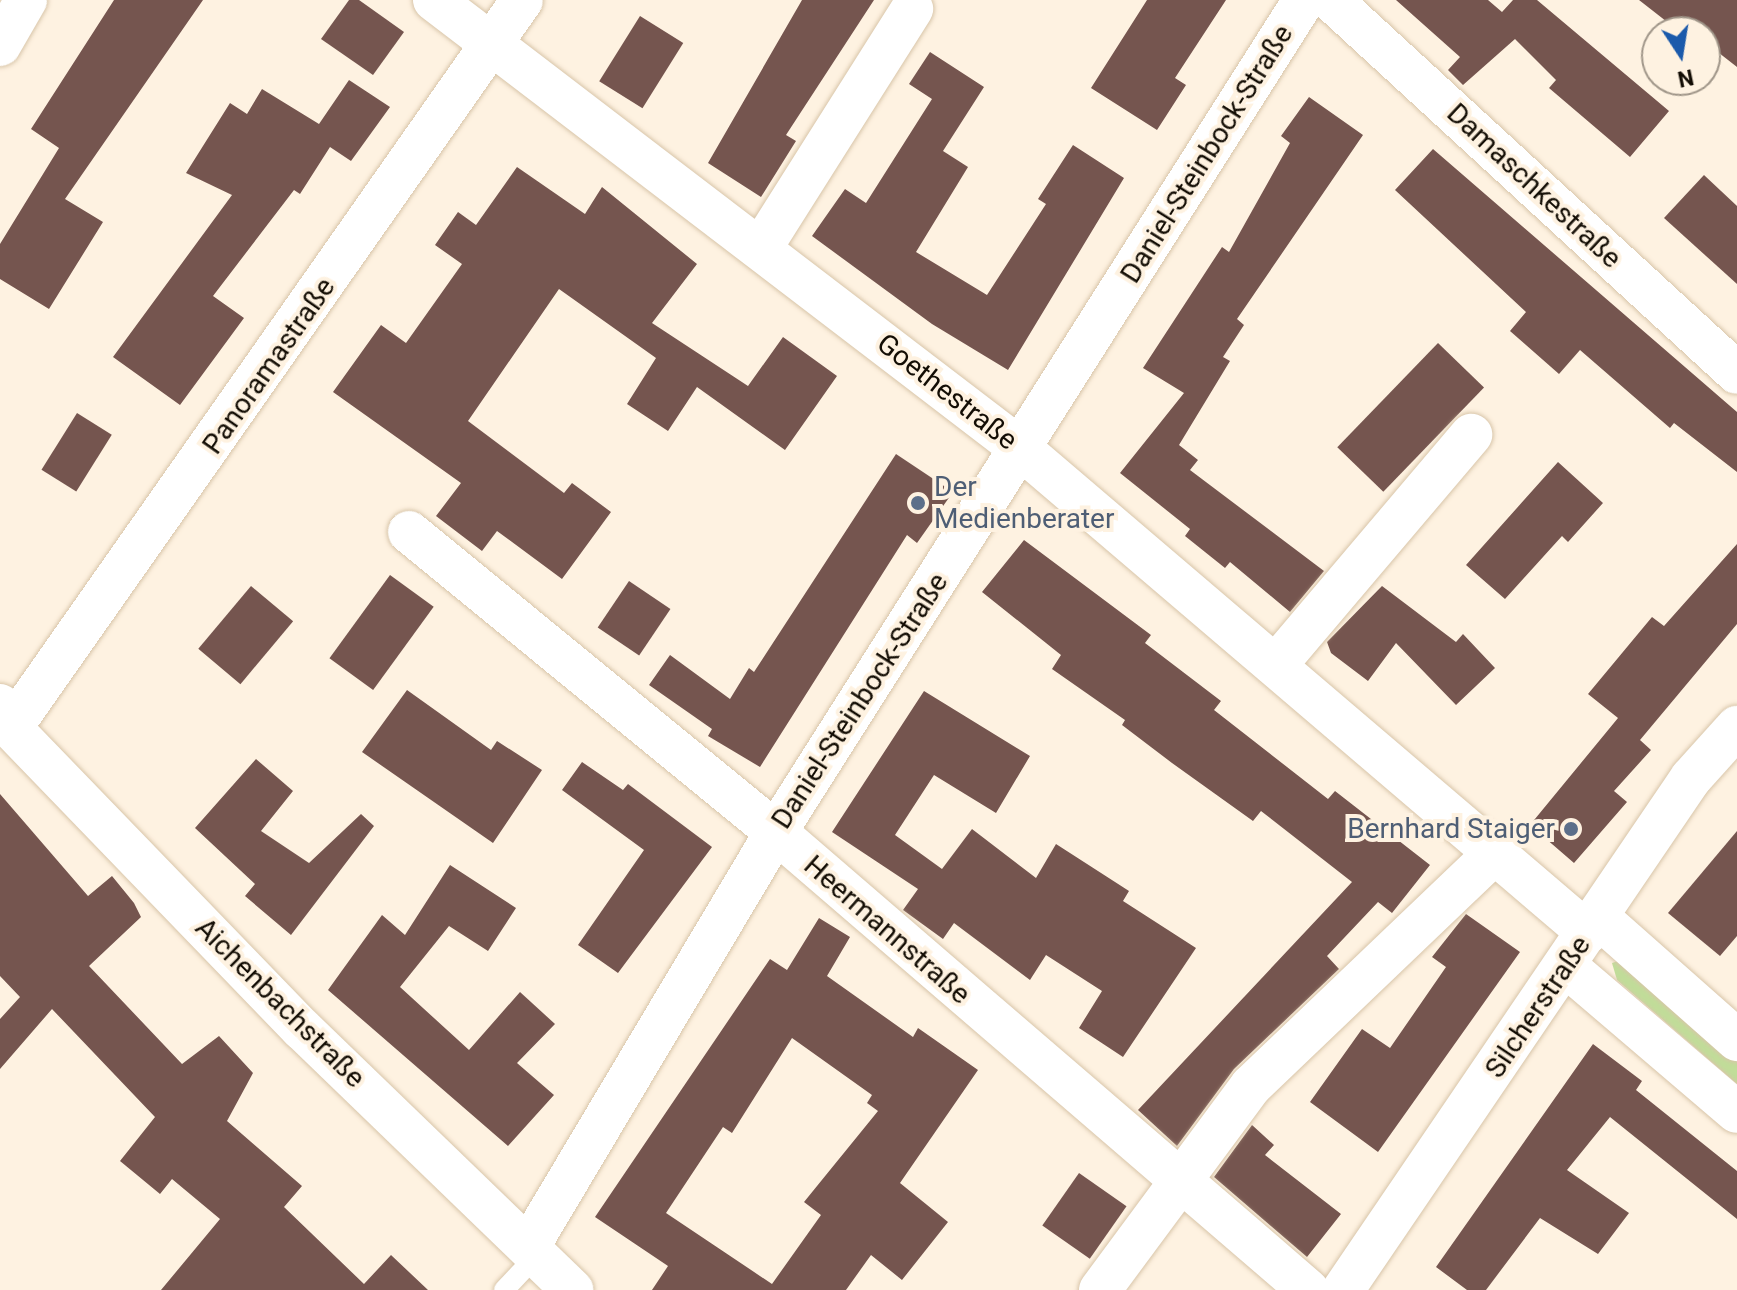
<!DOCTYPE html>
<meta charset="utf-8">
<style>
body{margin:0}
#map{position:relative;width:1737px;height:1290px;overflow:hidden;background:#fef2e1;font-family:Roboto,sans-serif}
div>[style]{position:absolute}
.green>*{inset:0;background:#c1dd99}
.building>*{inset:0;background:#75554f;transform-origin:0 0}
.roads{filter:drop-shadow(0 0 2px #d8c5a9) drop-shadow(0 0 2px #d8c5a9)}
.lane>*{height:20px;margin:-10px;padding:0 10px;transform-origin:10px;border-radius:10px;background:#fff}
.street>*{height:42px;margin:-21px;padding:0 21px;transform-origin:21px;border-radius:21px;background:#fff}
.dots>*{width:22px;height:22px;translate:-50% -50%;box-sizing:border-box;border:4px solid #fef2e1;border-radius:50%}
span{translate:-50% -50%;white-space:nowrap;text-align:center;line-height:1.15;-webkit-text-stroke:8px #fef2e1;paint-order:stroke}
.street-label{font-size:28px;color:#130d04}
.service-label{font-size:28px;color:#4e5e75}
.left{translate:0 -50%;text-align:left}
.right{translate:-100% -50%;text-align:right}
.north{position:absolute;left:1641px;top:16px;width:80px;height:80px;box-sizing:border-box;background:#fef2e1;border:2px solid #a09689;border-radius:50%;rotate:168deg;font-size:22px;font-weight:700;line-height:32px;text-align:center;color:#130d04}
.north::after{content:'';display:block;margin:auto;width:28px;height:36px;background:#1b5aab;clip-path:polygon(50% 0,100% 100%,50% 72%,0 100%)}
</style>
<div id="map">
<div class="green">
<div style="clip-path:polygon(1621px 960px,1737px 1056px,1737px 1084px,1617px 980px,1612px 963px)"></div>
</div>
<div class="building">
<div style="clip-path:polygon(114px 0,203px 0,65px 199px,103px 222px,49px 309px,0 279px,0 244px,59px 148px,31px 129px)"></div>
<div style="clip-path:polygon(349px 0,359px 0,404px 32px,373px 75px,321px 39px)"></div>
<div style="clip-path:polygon(802px 0,874px 0,786px 135px,796px 141px,761px 197px,708px 163px)"></div>
<div style="clip-path:polygon(1147px 0,1226px 0,1175px 78px,1186px 85px,1157px 130px,1091px 88px)"></div>
<div style="clip-path:polygon(1396px 0,1488px 0,1502px 12px,1513px 0,1537px 0,1669px 111px,1630px 157px,1549px 88px,1556px 80px,1515px 39px,1463px 85px,1448px 70px,1460px 57px)"></div>
<div style="clip-path:polygon(1639px 0,1737px 0,1737px 67px,1705px 42px,1705px 32px,1680px 32px)"></div>
<div style="left:640px;top:16px;width:51px;height:77px;rotate:32deg"></div>
<div style="clip-path:polygon(930px 52px,984px 87px,943px 151px,968px 167px,916px 252px,987px 295px,1046px 204px,1038px 199px,1073px 145px,1124px 178px,1008px 370px,932px 324px,812px 236px,845px 189px,866px 203px,932px 99px,909px 84px)"></div>
<div style="clip-path:polygon(349px 80px,390px 107px,351px 161px,330px 147px,300px 194px,294px 190px,213px 296px,244px 318px,180px 405px,113px 357px,232px 195px,186px 173px,230px 103px,247px 114px,262px 89px,319px 124px)"></div>
<div style="clip-path:polygon(1309px 97px,1363px 135px,1237px 319px,1244px 325px,1223px 357px,1230px 361px,1179px 445px,1198px 460px,1190px 470px,1324px 571px,1290px 612px,1230px 562px,1225px 568px,1185px 536px,1190px 529px,1120px 473px,1184px 393px,1143px 368px,1222px 247px,1229px 252px,1290px 143px,1281px 136px)"></div>
<div style="clip-path:polygon(1433px 149px,1737px 412px,1737px 472px,1674px 423px,1670px 428px,1580px 350px,1559px 374px,1510px 331px,1526px 312px,1395px 190px)"></div>
<div style="clip-path:polygon(517px 167px,585px 214px,602px 187px,697px 264px,652px 323px,748px 386px,783px 337px,837px 376px,785px 450px,697px 387px,668px 431px,627px 404px,656px 358px,559px 289px,468px 421px,564px 493px,572px 483px,611px 512px,562px 579px,497px 531px,482px 551px,436px 516px,461px 483px,333px 392px,381px 325px,406px 343px,462px 264px,435px 245px,458px 212px,476px 225px)"></div>
<div style="clip-path:polygon(1704px 175px,1737px 206px,1737px 284px,1664px 218px)"></div>
<div style="left:1438px;top:343px;width:64px;height:145px;rotate:44deg"></div>
<div style="left:77px;top:413px;width:41px;height:67px;rotate:32deg"></div>
<div style="clip-path:polygon(896px 454px,953px 492px,917px 543px,907px 535px,760px 767px,708px 736px,712px 729px,649px 685px,670px 655px,730px 699px,749px 668px,754px 672px)"></div>
<div style="clip-path:polygon(1558px 462px,1603px 503px,1568px 542px,1562px 536px,1505px 599px,1466px 565px)"></div>
<div style="clip-path:polygon(1024px 540px,1151px 635px,1145px 643px,1221px 701px,1214px 710px,1328px 799px,1335px 791px,1430px 865px,1392px 913px,1378px 902px,1327px 956px,1339px 969px,1234px 1069px,1177px 1146px,1138px 1110px,1352px 882px,1261px 811px,1253px 821px,1172px 763px,1122px 725px,1125px 720px,1052px 669px,1061px 655px,982px 592px)"></div>
<div style="clip-path:polygon(1737px 544px,1737px 624px,1640px 740px,1651px 750px,1614px 791px,1627px 802px,1574px 863px,1530px 825px,1618px 718px,1588px 694px,1652px 617px,1664px 626px)"></div>
<div style="left:390px;top:575px;width:54px;height:103px;rotate:36deg"></div>
<div style="left:629px;top:581px;width:50px;height:56px;rotate:34deg"></div>
<div style="left:251px;top:586px;width:55px;height:82px;rotate:40deg"></div>
<div style="clip-path:polygon(1382px 586px,1456px 642px,1463px 634px,1495px 668px,1456px 705px,1396px 643px,1368px 681px,1331px 653px,1327px 642px)"></div>
<div style="clip-path:polygon(407px 690px,491px 750px,497px 741px,542px 770px,493px 843px,362px 752px)"></div>
<div style="clip-path:polygon(924px 691px,1030px 756px,996px 813px,934px 775px,895px 835px,942px 869px,972px 829px,1036px 878px,1056px 844px,1129px 891px,1123px 901px,1196px 948px,1123px 1057px,1079px 1028px,1102px 991px,1046px 955px,1030px 980px,954px 923px,943px 939px,903px 910px,918px 889px,832px 832px)"></div>
<div style="clip-path:polygon(256px 759px,293px 791px,261px 831px,309px 863px,361px 814px,374px 826px,291px 935px,245px 896px,255px 884px,195px 828px)"></div>
<div style="clip-path:polygon(582px 762px,623px 790px,628px 784px,712px 847px,618px 973px,578px 945px,644px 850px,562px 790px)"></div>
<div style="clip-path:polygon(0 794px,88px 896px,112px 876px,134px 903px,141px 917px,89px 966px,182px 1064px,219px 1036px,253px 1073px,227px 1121px,302px 1186px,284px 1207px,364px 1284px,391px 1255px,428px 1290px,161px 1290px,220px 1219px,172px 1179px,160px 1194px,120px 1161px,155px 1117px,52px 1009px,0 1069px,0 1019px,20px 997px,0 976px)"></div>
<div style="clip-path:polygon(1737px 831px,1737px 936px,1720px 956px,1668px 913px)"></div>
<div style="clip-path:polygon(450px 865px,516px 908px,488px 951px,449px 926px,400px 987px,469px 1050px,520px 992px,555px 1024px,517px 1063px,554px 1095px,508px 1146px,328px 990px,382px 915px,405px 935px)"></div>
<div style="clip-path:polygon(1466px 914px,1520px 952px,1378px 1152px,1310px 1102px,1362px 1029px,1390px 1048px,1446px 967px,1432px 957px)"></div>
<div style="clip-path:polygon(evenodd,819px 918px,850px 937px,827px 976px,913px 1037px,918px 1028px,978px 1070px,900px 1183px,948px 1222px,902px 1280px,871px 1255px,846px 1290px,652px 1290px,668px 1266px,595px 1217px,770px 959px,787px 970px,819px 918px,792px 1038px,872px 1095px,867px 1103px,878px 1111px,804px 1202px,821px 1215px,772px 1284px,666px 1213px,723px 1127px,732px 1133px,792px 1038px)"></div>
<div style="clip-path:polygon(1593px 1044px,1642px 1081px,1636px 1090px,1737px 1171px,1737px 1219px,1610px 1117px,1567px 1170px,1629px 1213px,1598px 1254px,1540px 1218px,1486px 1290px,1467px 1290px,1436px 1267px)"></div>
<div style="clip-path:polygon(1252px 1125px,1274px 1145px,1265px 1155px,1341px 1214px,1307px 1257px,1214px 1177px)"></div>
<div style="left:1079px;top:1173px;width:58px;height:64px;rotate:35deg"></div>
</div>
<div class="roads">
<div class="lane">
<div style="left:504px;top:1290px;width:50px;rotate:-46.6deg"></div>
</div>
<div class="street">
<div style="left:434px;top:0;width:739px;rotate:37.41deg"></div>
<div style="left:1021px;top:449px;width:745px;rotate:40.48deg"></div>
<div style="left:1331px;top:0;width:551px;rotate:42.57deg"></div>
<div style="left:0;top:45px;width:52px;rotate:-60deg"></div>
<div style="left:761px;top:248px;width:283px;rotate:-57.7deg"></div>
<div style="left:409px;top:532px;width:474px;rotate:39.3deg"></div>
<div style="left:776px;top:832px;width:702px;rotate:40.73deg"></div>
<div style="left:1276px;top:665px;width:302px;rotate:-49.7deg"></div>
<div style="left:0;top:705px;width:25px;rotate:64deg"></div>
<div style="left:11px;top:728px;width:419px;rotate:46deg"></div>
<div style="left:302px;top:1029px;width:376px;rotate:44deg"></div>
<div style="left:11px;top:728px;width:889px;rotate:-54.93deg"></div>
<div style="left:1598px;top:917px;width:186px;rotate:41.5deg"></div>
<div style="left:1567px;top:967px;width:223px;rotate:40.5deg"></div>
<div style="left:529px;top:1246px;width:482px;rotate:-59.2deg"></div>
<div style="left:776px;top:832px;width:985px;rotate:-57.6deg"></div>
<div style="left:1100px;top:1290px;width:254px;rotate:-53.5deg"></div>
<div style="left:1251px;top:1086px;width:340px;rotate:-43.7deg"></div>
<div style="left:1343px;top:1290px;width:619px;rotate:-55.8deg"></div>
<div style="left:1691px;top:778px;width:69px;rotate:-48deg"></div>
</div>
</div>
<div class="dots">
<div style="left:918px;top:503px;background:#5c6f8a"></div>
<div style="left:1571px;top:829px;background:#5c6f8a"></div>
</div>
<div class="street-label">
<span style="left:1207px;top:154px;rotate:-58deg">Daniel-Steinbock-Straße</span>
<span style="left:1534px;top:186px;rotate:43deg">Damaschkestraße</span>
<span style="left:269px;top:366px;rotate:-55deg">Panoramastraße</span>
<span style="left:947px;top:392px;rotate:38deg">Goethestraße</span>
<span style="left:860px;top:701px;rotate:-57deg">Daniel-Steinbock-Straße</span>
<span style="left:887px;top:930px;rotate:41deg">Heermannstraße</span>
<span style="left:280px;top:1003px;rotate:45deg">Aichenbachstraße</span>
<span style="left:1538px;top:1007px;rotate:-56deg">Silcherstraße</span>
</div>
<div class="service-label">
<span class="left" style="left:934px;top:503px">Der<br>Medienberater</span>
<span class="right" style="left:1555px;top:829px">Bernhard Staiger</span>
</div>
<div class="north">N</div>
</div>
